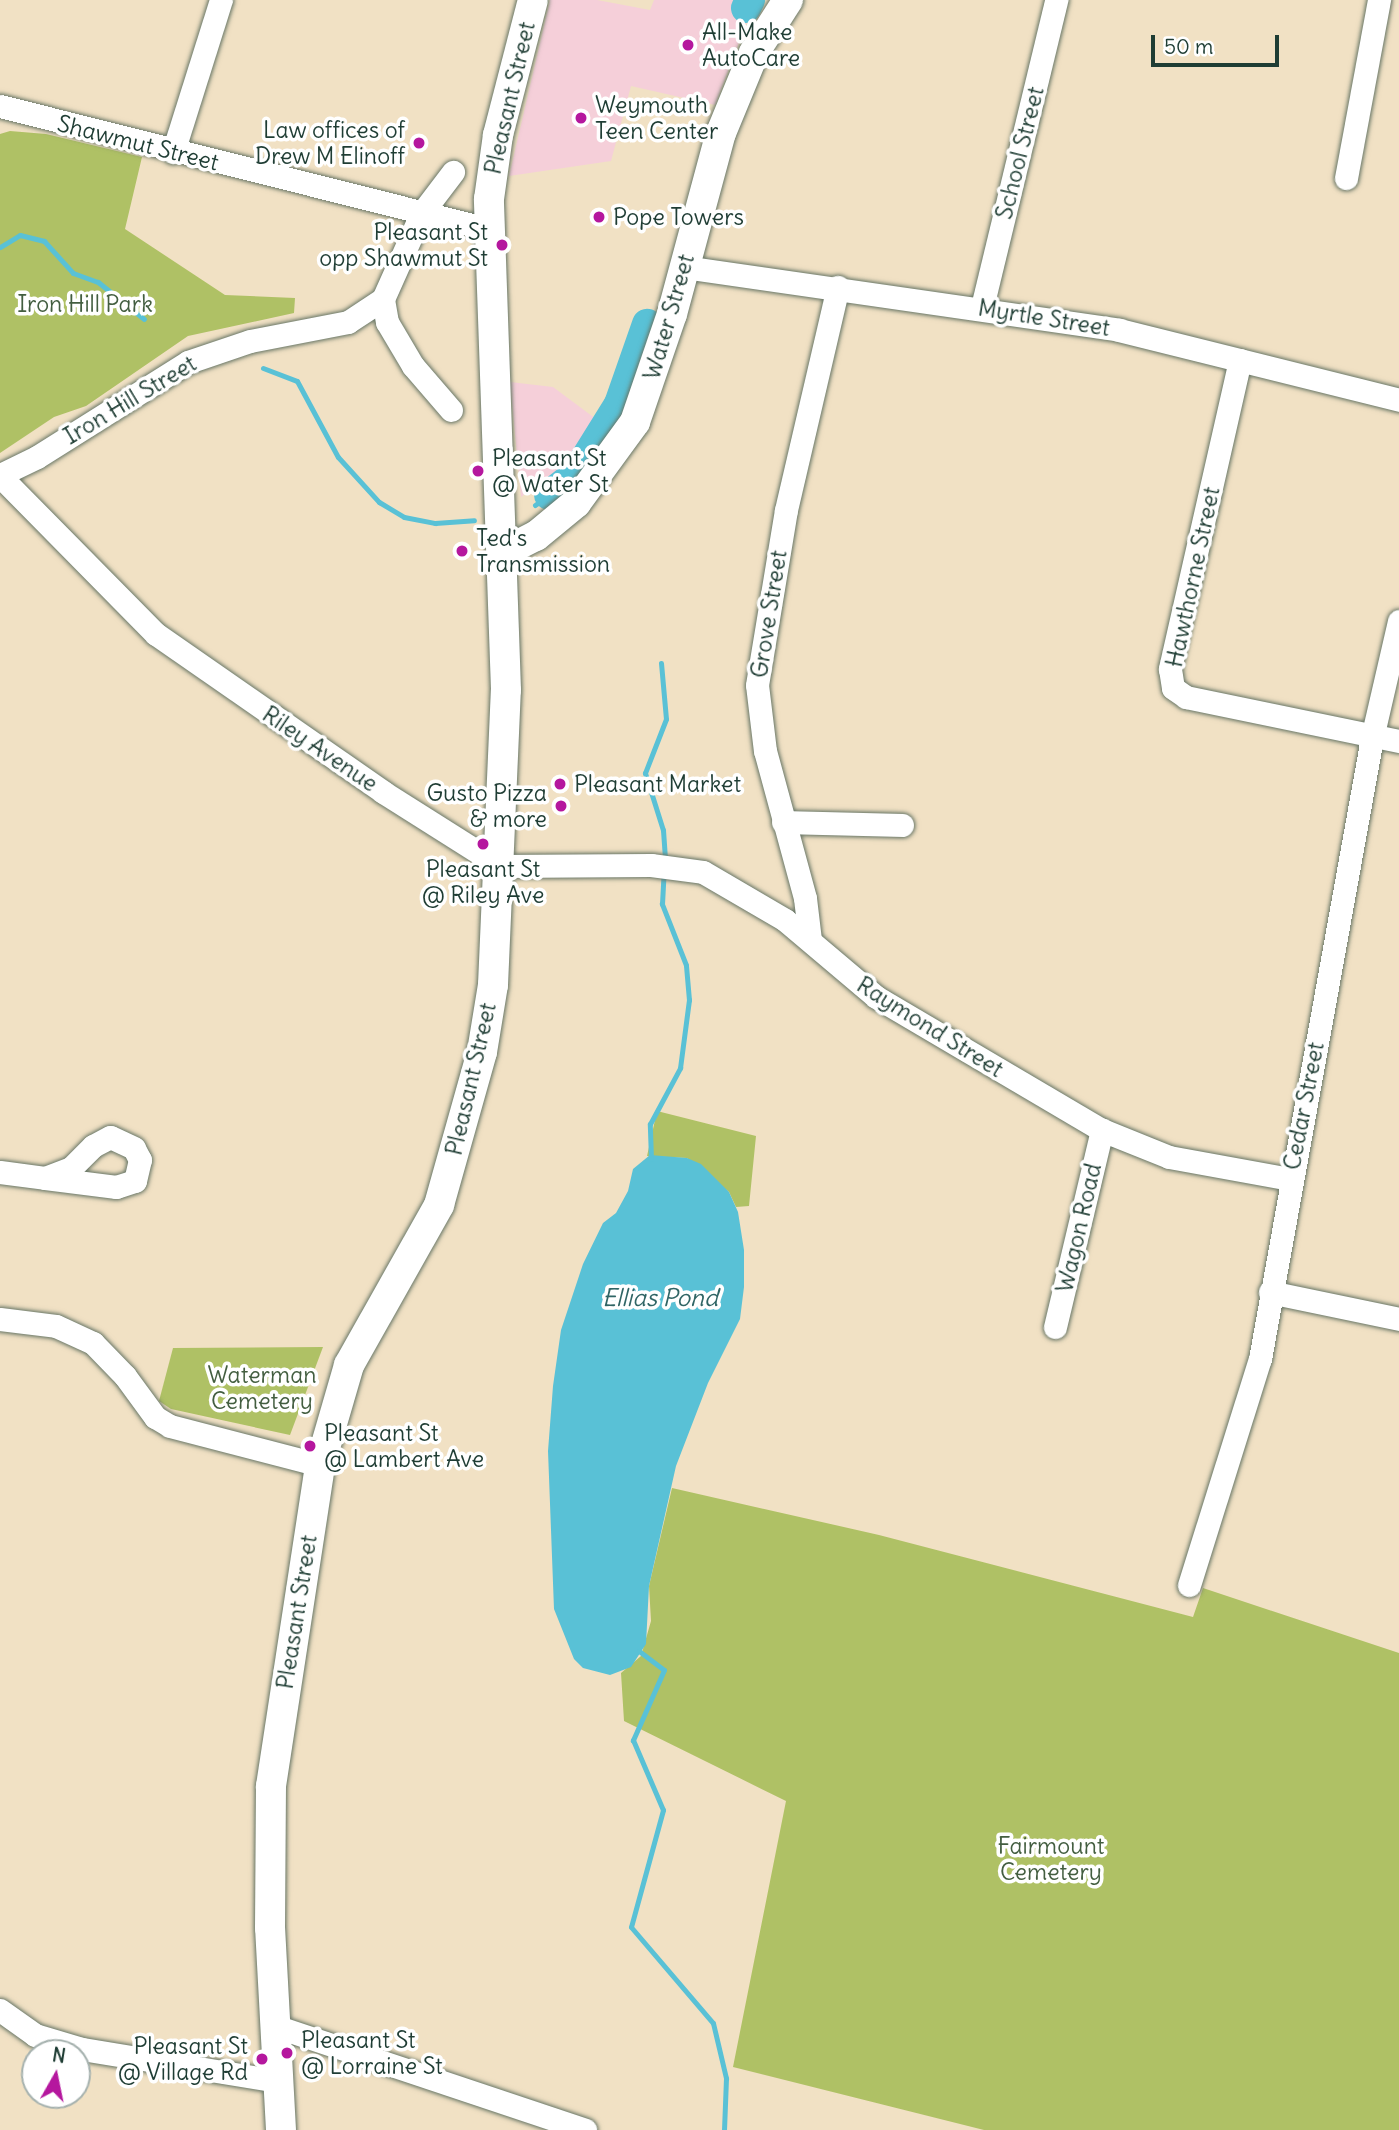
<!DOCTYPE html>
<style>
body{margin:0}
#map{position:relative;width:1399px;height:2130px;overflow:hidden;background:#f1e1c4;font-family:Delius,sans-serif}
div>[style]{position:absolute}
.built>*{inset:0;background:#f5cfd9}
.green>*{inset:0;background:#afc165}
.water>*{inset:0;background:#59c1d6}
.stream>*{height:5px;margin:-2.5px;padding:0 2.5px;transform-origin:2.5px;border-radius:2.5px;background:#59c1d6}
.river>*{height:30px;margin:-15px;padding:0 15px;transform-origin:15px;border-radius:15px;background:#59c1d6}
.roads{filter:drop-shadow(0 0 2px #687666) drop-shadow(0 0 2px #687666)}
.minor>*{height:23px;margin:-11.5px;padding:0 11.5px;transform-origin:11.5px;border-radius:11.5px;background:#fff}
.major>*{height:30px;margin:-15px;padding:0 15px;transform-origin:15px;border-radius:15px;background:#fff}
.dots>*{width:19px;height:19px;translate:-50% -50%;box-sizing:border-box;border:4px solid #fff;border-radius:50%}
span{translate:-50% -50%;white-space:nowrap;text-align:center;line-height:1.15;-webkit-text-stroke:7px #fff;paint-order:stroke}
.poi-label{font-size:23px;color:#1f3d34}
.left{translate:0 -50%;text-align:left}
.right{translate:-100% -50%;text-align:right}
.street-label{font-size:23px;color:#1f3d34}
.park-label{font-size:23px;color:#435e40}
.water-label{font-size:24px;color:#306565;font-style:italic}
.north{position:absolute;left:21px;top:2039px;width:70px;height:70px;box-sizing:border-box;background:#fff;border:2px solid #a5b1ae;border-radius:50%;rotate:9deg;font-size:19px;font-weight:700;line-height:28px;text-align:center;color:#1f3d34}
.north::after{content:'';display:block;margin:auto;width:24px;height:32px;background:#b5179e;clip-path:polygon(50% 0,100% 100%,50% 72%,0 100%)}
.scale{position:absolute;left:1151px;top:35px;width:128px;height:32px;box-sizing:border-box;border:4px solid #1f3d34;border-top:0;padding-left:9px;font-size:21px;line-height:24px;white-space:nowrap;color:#1f3d34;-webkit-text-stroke:5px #fff;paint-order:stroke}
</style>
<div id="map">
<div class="built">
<div style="clip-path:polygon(550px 0,597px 0,650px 10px,654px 0,742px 0,752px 9px,715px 105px,631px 86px,611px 161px,509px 176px)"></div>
<div style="clip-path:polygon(510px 382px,553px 387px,596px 419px,567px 463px,521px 497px)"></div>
</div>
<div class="green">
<div style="clip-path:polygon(10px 131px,46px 134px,142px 157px,125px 229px,225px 295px,295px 298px,294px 313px,188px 336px,86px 406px,54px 417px,0 453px,0 134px)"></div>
<div style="clip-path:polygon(657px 1111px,756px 1136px,749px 1206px,736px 1207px,729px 1192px,687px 1158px,647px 1156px)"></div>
<div style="clip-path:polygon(323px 1347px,290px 1435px,171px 1409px,159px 1401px,173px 1348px)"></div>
<div style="clip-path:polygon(672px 1488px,879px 1535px,1193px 1617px,1203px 1588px,1399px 1653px,1399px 2130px,984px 2130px,733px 2067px,786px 1801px,624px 1721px,621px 1673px,641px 1656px,651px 1621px,649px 1586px)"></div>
</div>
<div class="water">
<div style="clip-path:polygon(650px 1155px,687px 1158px,701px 1164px,729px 1192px,738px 1212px,744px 1250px,744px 1287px,740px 1319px,708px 1383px,676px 1466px,649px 1586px,646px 1644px,631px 1667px,610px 1675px,583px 1668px,574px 1659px,554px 1609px,548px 1451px,553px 1386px,561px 1330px,583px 1264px,603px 1223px,616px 1213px,628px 1191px,633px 1169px)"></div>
</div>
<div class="stream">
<div style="left:0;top:247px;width:23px;rotate:-31deg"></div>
<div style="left:20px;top:235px;width:25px;rotate:14deg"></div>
<div style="left:44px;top:241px;width:43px;rotate:47.8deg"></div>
<div style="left:73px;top:273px;width:27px;rotate:20deg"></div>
<div style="left:98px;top:282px;width:59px;rotate:38.8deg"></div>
<div style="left:263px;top:368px;width:36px;rotate:21deg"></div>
<div style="left:297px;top:381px;width:86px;rotate:61.7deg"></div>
<div style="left:338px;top:457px;width:61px;rotate:47.7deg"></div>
<div style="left:379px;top:502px;width:29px;rotate:31deg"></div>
<div style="left:404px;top:517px;width:32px;rotate:11deg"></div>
<div style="left:435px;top:523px;width:39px;rotate:-4deg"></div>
<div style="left:535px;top:505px;width:17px;rotate:-36deg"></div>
<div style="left:549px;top:495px;width:6px;rotate:59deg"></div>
<div style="left:661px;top:663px;width:56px;rotate:84.9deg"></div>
<div style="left:666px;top:719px;width:58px;rotate:111.3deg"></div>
<div style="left:645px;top:773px;width:60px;rotate:72.5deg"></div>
<div style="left:663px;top:830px;width:32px;rotate:86deg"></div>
<div style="left:651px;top:1159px;width:35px;rotate:-92deg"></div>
<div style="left:650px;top:1124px;width:64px;rotate:-61.8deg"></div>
<div style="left:680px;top:1068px;width:69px;rotate:-82.5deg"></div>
<div style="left:689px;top:1000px;width:35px;rotate:-95deg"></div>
<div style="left:686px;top:965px;width:66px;rotate:-111.5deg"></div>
<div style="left:662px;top:904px;width:33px;rotate:-87deg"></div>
<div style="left:639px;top:1651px;width:31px;rotate:37deg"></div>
<div style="left:664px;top:1670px;width:77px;rotate:113.9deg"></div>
<div style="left:633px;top:1740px;width:76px;rotate:66.8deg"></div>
<div style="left:663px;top:1810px;width:121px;rotate:105.3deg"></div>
<div style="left:631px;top:1927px;width:126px;rotate:49.5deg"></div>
<div style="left:713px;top:2023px;width:57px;rotate:76.7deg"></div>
<div style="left:726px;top:2078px;width:52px;rotate:92.2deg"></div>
</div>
<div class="river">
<div style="left:746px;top:8px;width:9px;rotate:-63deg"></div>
<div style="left:549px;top:495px;width:33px;rotate:-38deg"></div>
<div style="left:575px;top:475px;width:84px;rotate:-58.2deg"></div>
<div style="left:619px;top:404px;width:85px;rotate:-70.7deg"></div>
</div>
<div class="roads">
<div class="minor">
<div style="left:0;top:106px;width:503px;rotate:14.15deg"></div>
<div style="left:173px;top:152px;width:159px;rotate:-72.5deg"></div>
<div style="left:1346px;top:178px;width:181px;rotate:-79.5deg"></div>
<div style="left:684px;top:267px;width:440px;rotate:8.2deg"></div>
<div style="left:1119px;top:330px;width:289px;rotate:14deg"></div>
<div style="left:982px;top:307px;width:316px;rotate:-76.4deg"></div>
<div style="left:1240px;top:360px;width:317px;rotate:102.8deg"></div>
<div style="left:1170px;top:669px;width:19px;rotate:81deg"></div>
<div style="left:1173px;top:688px;width:16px;rotate:35deg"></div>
<div style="left:1186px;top:697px;width:217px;rotate:11.7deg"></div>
<div style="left:451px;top:410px;width:58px;rotate:-130.8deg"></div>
<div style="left:413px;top:366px;width:51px;rotate:-120.6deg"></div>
<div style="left:387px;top:322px;width:23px;rotate:-100deg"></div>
<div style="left:383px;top:299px;width:93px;rotate:-65.9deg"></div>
<div style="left:421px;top:214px;width:53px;rotate:-52.7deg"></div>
<div style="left:0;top:475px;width:41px;rotate:-25.9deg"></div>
<div style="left:37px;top:457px;width:178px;rotate:-32.2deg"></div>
<div style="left:188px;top:362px;width:65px;rotate:-18.7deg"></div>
<div style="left:250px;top:341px;width:100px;rotate:-11deg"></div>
<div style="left:348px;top:322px;width:42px;rotate:-33.3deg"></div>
<div style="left:0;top:476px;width:222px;rotate:45.4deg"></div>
<div style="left:156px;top:634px;width:277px;rotate:34.8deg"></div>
<div style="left:383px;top:792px;width:138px;rotate:32.3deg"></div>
<div style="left:500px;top:866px;width:151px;rotate:-0.4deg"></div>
<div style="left:651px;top:865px;width:52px;rotate:7.7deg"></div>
<div style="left:703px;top:872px;width:95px;rotate:30.3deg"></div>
<div style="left:785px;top:920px;width:119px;rotate:40.2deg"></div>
<div style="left:876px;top:997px;width:262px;rotate:30.5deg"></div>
<div style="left:1102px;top:1130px;width:72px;rotate:21.9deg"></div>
<div style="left:1169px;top:1157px;width:123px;rotate:10.3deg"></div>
<div style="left:783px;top:822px;width:119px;rotate:1.4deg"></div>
<div style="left:810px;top:940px;width:42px;rotate:-96.8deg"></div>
<div style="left:805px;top:898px;width:152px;rotate:-105.2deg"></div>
<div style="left:765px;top:751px;width:66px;rotate:-96.9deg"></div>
<div style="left:757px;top:685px;width:177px;rotate:-80.6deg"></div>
<div style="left:786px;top:510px;width:229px;rotate:-76.9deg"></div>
<div style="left:0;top:1172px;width:45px;rotate:7.6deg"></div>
<div style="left:45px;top:1178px;width:72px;rotate:7.2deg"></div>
<div style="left:116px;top:1187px;width:20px;rotate:-18deg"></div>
<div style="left:135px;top:1181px;width:22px;rotate:-77deg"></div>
<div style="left:140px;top:1160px;width:13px;rotate:-117deg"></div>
<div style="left:134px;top:1148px;width:26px;rotate:-155deg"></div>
<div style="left:110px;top:1137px;width:19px;rotate:152deg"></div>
<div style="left:93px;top:1146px;width:31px;rotate:135deg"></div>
<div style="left:71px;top:1168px;width:28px;rotate:159deg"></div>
<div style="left:1270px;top:1292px;width:132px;rotate:11.8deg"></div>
<div style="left:0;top:1319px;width:56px;rotate:7.1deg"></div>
<div style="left:56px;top:1326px;width:41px;rotate:24.7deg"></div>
<div style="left:93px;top:1343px;width:46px;rotate:45.9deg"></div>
<div style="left:125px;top:1376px;width:51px;rotate:53.8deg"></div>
<div style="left:155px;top:1417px;width:17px;rotate:31deg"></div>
<div style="left:170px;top:1426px;width:155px;rotate:14.6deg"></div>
<div style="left:1055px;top:1327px;width:203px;rotate:-76.6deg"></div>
<div style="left:1189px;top:1585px;width:237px;rotate:-72.6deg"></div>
<div style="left:1260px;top:1359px;width:631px;rotate:-79.78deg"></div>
<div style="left:1372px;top:738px;width:120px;rotate:-77deg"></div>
<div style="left:0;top:2010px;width:43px;rotate:35.5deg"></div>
<div style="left:35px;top:2035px;width:49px;rotate:16.6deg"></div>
<div style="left:82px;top:2049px;width:199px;rotate:9.3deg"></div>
<div style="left:275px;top:2026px;width:327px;rotate:18.5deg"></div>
</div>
<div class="major">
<div style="left:504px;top:552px;width:36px;rotate:-27deg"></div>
<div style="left:536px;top:536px;width:52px;rotate:-39.5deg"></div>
<div style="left:576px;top:503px;width:100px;rotate:-53.9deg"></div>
<div style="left:635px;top:422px;width:114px;rotate:-71.1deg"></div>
<div style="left:672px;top:314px;width:188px;rotate:-74.9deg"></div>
<div style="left:721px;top:133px;width:87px;rotate:-67.6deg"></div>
<div style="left:754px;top:53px;width:63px;rotate:-57.3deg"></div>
<div style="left:281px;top:2130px;width:202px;rotate:-93.1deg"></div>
<div style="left:270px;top:1928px;width:142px;rotate:-89.6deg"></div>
<div style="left:271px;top:1786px;width:325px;rotate:-81.3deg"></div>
<div style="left:320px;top:1465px;width:104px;rotate:-73.8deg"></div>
<div style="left:349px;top:1365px;width:184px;rotate:-60.6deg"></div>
<div style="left:439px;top:1205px;width:159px;rotate:-74.3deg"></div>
<div style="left:482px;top:1052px;width:68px;rotate:-80.7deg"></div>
<div style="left:493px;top:985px;width:295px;rotate:-87.5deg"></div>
<div style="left:506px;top:690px;width:491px;rotate:-92deg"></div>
<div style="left:489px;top:199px;width:65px;rotate:-82deg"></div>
<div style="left:498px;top:135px;width:139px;rotate:-75.5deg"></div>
</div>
</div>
<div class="dots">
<div style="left:688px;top:45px;background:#b5179e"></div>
<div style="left:581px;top:118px;background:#b5179e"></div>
<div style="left:419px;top:143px;background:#b5179e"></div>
<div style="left:599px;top:217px;background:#b5179e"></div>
<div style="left:502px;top:245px;background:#b5179e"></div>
<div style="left:478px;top:471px;background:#b5179e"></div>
<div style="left:462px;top:551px;background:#b5179e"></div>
<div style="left:560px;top:784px;background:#b5179e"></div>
<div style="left:561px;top:806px;background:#b5179e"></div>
<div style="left:483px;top:844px;background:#b5179e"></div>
<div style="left:310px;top:1446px;background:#b5179e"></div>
<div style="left:287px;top:2053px;background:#b5179e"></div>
<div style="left:262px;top:2059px;background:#b5179e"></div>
</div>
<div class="poi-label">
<span class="left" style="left:702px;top:45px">All-Make<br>AutoCare</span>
<span class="left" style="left:595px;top:118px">Weymouth<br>Teen Center</span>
<span class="right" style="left:405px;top:143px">Law offices of<br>Drew M Elinoff</span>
<span class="left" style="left:613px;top:217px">Pope Towers</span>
<span class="right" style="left:488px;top:245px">Pleasant St<br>opp Shawmut St</span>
<span class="left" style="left:492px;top:471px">Pleasant St<br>@ Water St</span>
<span class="left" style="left:476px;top:551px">Ted's<br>Transmission</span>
<span class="left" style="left:574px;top:784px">Pleasant Market</span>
<span class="right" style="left:547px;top:806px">Gusto Pizza<br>&amp; more</span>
<span style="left:483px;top:882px">Pleasant St<br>@ Riley Ave</span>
<span class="left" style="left:324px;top:1446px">Pleasant St<br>@ Lambert Ave</span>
<span class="left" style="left:301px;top:2053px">Pleasant St<br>@ Lorraine St</span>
<span class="right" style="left:248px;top:2059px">Pleasant St<br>@ Village Rd</span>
</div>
<div class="street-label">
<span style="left:510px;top:98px;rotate:-77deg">Pleasant Street</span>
<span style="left:138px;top:143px;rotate:14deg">Shawmut Street</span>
<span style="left:1020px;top:153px;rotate:-76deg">School Street</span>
<span style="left:669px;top:317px;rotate:-74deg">Water Street</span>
<span style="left:1044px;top:318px;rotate:9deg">Myrtle Street</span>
<span style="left:130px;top:400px;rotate:-31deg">Iron Hill Street</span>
<span style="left:1193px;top:577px;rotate:-78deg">Hawthorne Street</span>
<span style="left:769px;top:614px;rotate:-81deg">Grove Street</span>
<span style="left:320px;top:749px;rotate:34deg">Riley Avenue</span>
<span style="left:930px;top:1027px;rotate:32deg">Raymond Street</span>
<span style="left:471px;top:1079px;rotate:-77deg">Pleasant Street</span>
<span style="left:1304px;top:1106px;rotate:-79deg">Cedar Street</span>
<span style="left:1079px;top:1228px;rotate:-77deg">Wagon Road</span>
<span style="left:297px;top:1612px;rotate:-81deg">Pleasant Street</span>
</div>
<div class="park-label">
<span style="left:85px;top:304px">Iron Hill Park</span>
<span style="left:262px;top:1388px">Waterman<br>Cemetery</span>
<span style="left:1051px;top:1859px">Fairmount<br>Cemetery</span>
</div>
<div class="water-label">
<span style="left:660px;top:1298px">Ellias Pond</span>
</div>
<div class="north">N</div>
<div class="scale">50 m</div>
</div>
